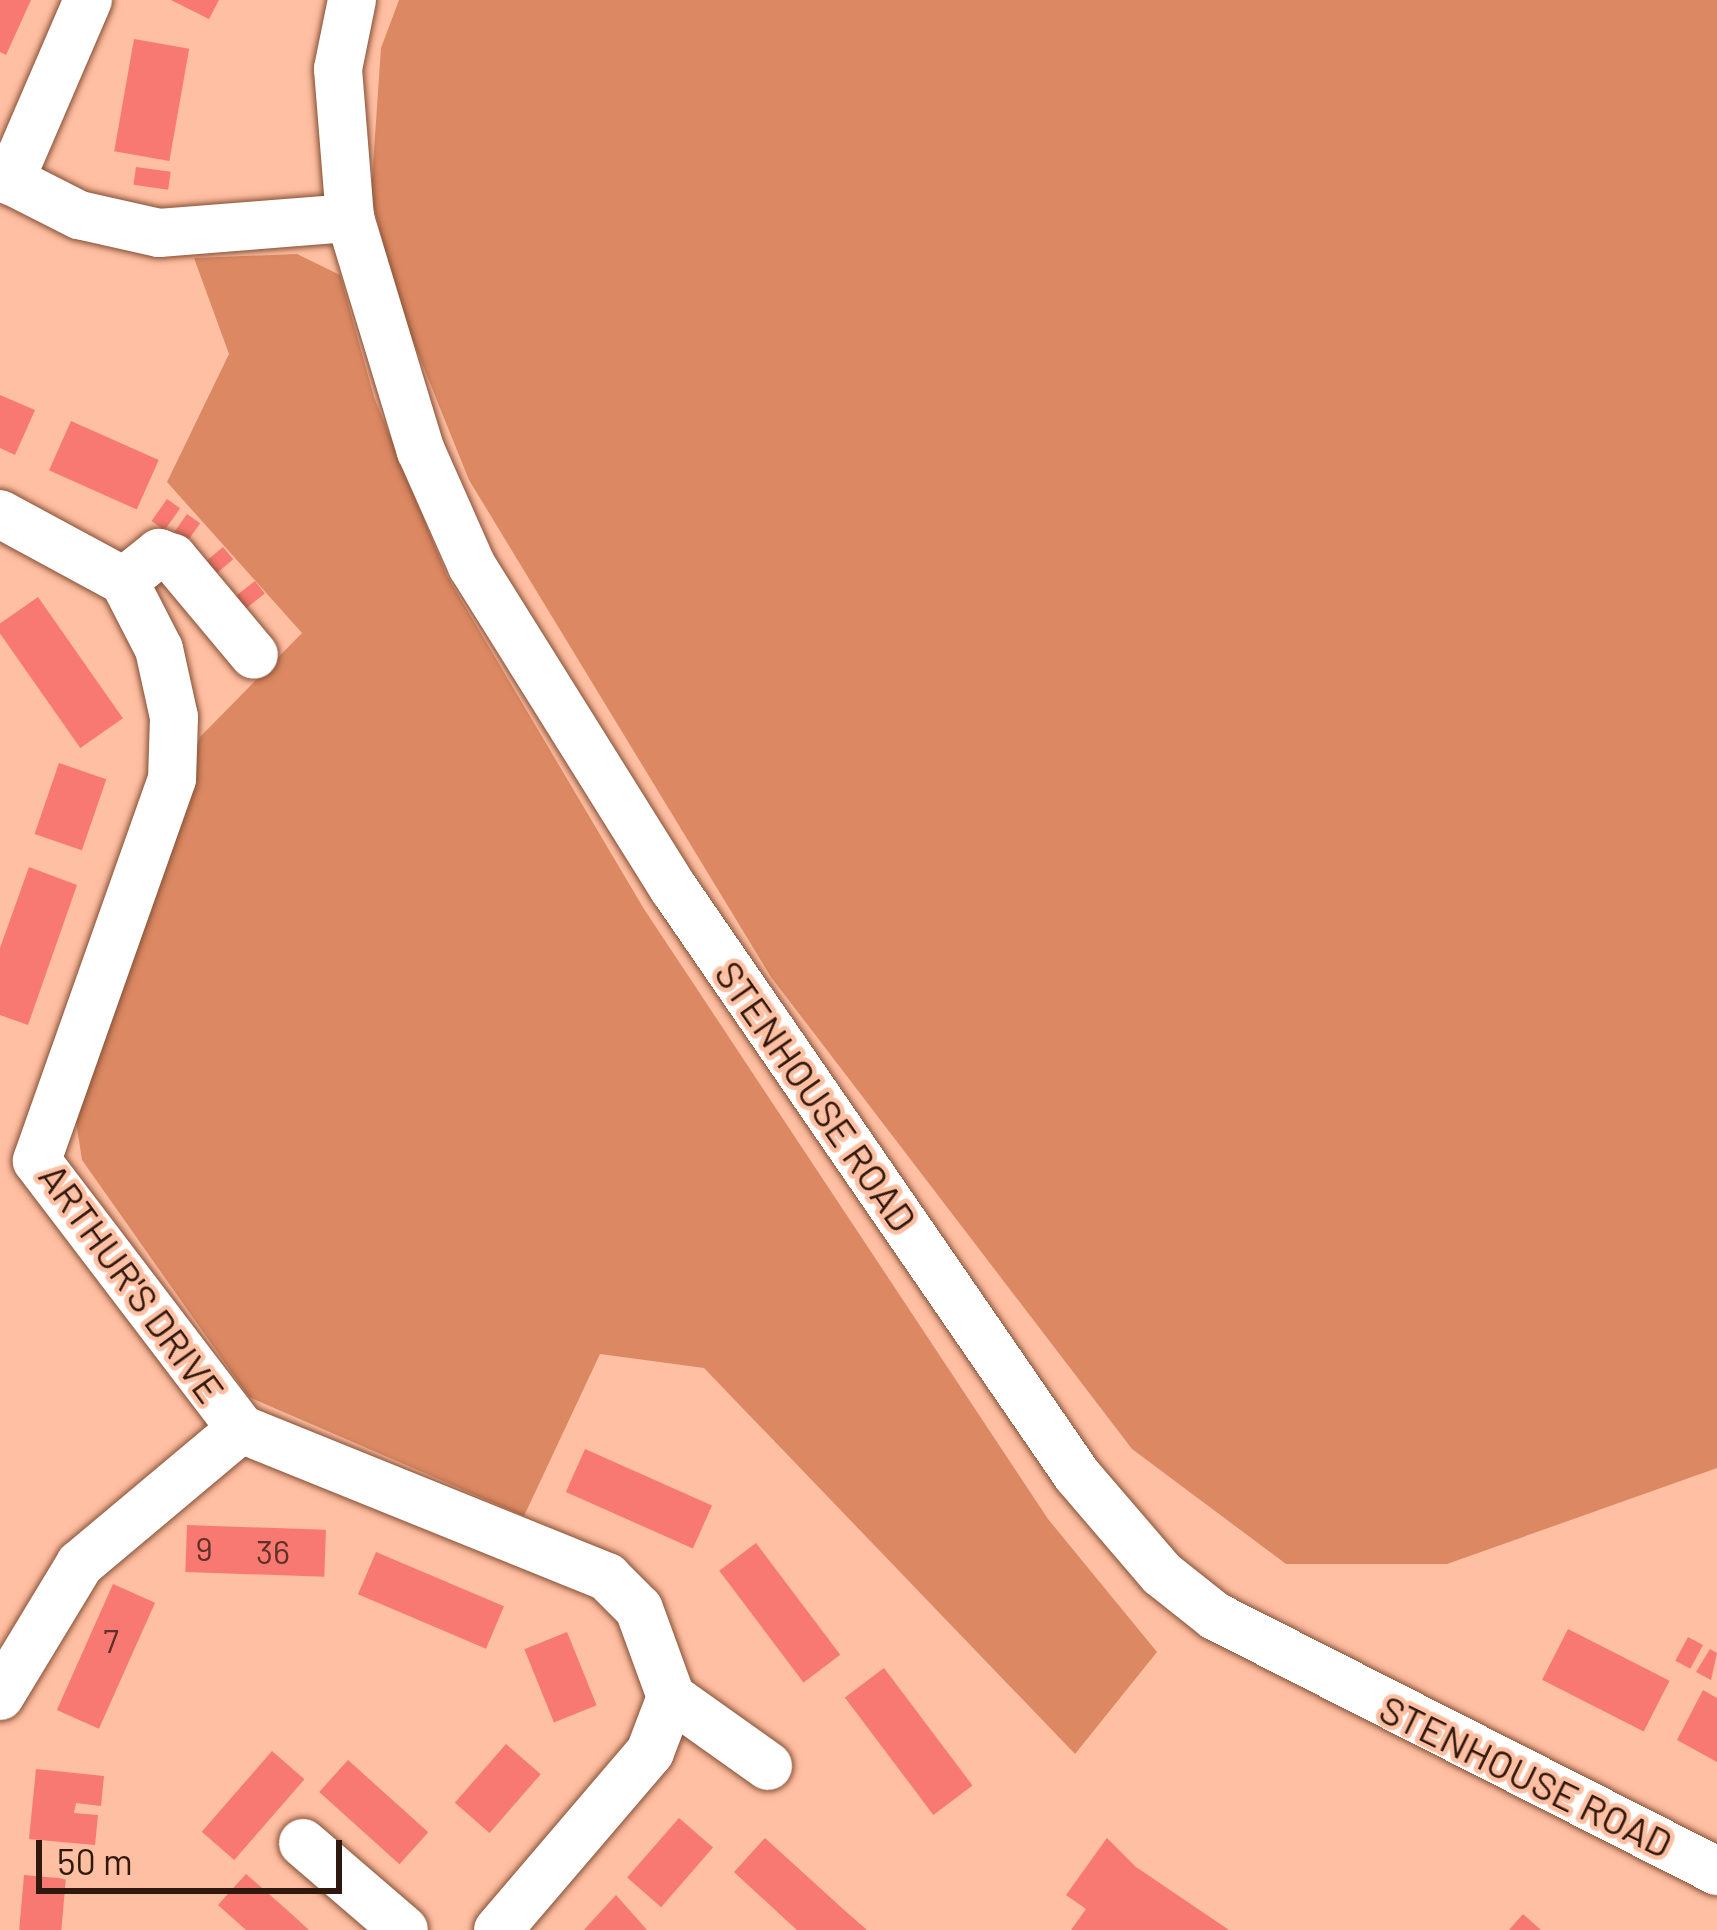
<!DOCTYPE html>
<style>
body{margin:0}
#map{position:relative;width:1717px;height:1930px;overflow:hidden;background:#ffbfa2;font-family:Barlow,sans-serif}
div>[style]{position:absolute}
.green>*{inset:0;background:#dc8963}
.building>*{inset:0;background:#f87971;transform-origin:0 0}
.roads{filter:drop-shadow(0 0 3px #864f35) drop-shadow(0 0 3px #864f35)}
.minor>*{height:48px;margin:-24px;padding:0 24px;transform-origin:24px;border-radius:24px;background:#fff}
span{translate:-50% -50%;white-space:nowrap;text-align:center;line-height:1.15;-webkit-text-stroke:9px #ffbfa2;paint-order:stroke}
.number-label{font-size:33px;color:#613026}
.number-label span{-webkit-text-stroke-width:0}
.street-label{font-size:39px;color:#2f180d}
.scale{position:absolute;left:36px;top:1840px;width:306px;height:54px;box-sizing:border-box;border:6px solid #2f180d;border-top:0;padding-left:15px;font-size:36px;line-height:42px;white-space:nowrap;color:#2f180d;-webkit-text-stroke:9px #ffbfa2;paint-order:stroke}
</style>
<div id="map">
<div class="green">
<div style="clip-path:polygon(399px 0,1717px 0,1717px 1468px,1447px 1564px,1286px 1564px,1132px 1449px,771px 977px,469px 480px,397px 301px,371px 195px,381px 48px)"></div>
<div style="clip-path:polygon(297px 254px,340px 275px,374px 397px,447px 576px,644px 909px,1048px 1519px,1157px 1652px,1075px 1754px,704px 1368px,600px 1354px,524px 1516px,249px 1397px,82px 1160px,75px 1115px,200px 737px,302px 633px,167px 482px,229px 354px,194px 258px)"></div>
</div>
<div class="building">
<div style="clip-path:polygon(0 0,31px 0,6px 55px,0 52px)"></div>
<div style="clip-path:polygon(171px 0,219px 0,209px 19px)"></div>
<div style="left:134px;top:39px;width:56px;height:114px;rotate:10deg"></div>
<div style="left:136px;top:167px;width:35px;height:18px;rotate:8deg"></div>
<div style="clip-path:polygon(0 395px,35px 410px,15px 455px,0 448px)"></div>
<div style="left:71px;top:421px;width:96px;height:54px;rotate:24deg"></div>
<div style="left:167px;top:499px;width:16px;height:27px;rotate:35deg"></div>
<div style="left:187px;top:514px;width:16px;height:27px;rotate:35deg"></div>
<div style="left:223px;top:547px;width:16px;height:28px;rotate:50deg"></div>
<div style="left:255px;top:581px;width:16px;height:27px;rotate:52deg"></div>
<div style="left:38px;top:597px;width:148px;height:52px;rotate:55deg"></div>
<div style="left:59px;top:763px;width:50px;height:75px;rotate:19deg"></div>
<div style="clip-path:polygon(29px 867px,77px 885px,28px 1025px,0 1015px,0 948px)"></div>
<div style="left:585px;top:1449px;width:139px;height:47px;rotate:24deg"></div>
<div style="left:187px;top:1525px;width:139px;height:47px;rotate:2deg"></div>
<div style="left:756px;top:1543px;width:140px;height:46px;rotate:53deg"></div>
<div style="left:376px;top:1552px;width:139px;height:46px;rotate:23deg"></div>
<div style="left:113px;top:1584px;width:46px;height:138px;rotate:24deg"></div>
<div style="left:1568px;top:1629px;width:114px;height:57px;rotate:27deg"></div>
<div style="left:567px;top:1632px;width:79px;height:46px;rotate:68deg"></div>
<div style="left:1688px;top:1637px;width:17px;height:27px;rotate:28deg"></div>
<div style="clip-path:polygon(1710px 1649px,1717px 1653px,1711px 1680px,1696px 1672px)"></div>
<div style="left:884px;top:1668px;width:147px;height:49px;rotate:53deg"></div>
<div style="clip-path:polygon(1703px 1690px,1717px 1698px,1717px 1762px,1677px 1740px)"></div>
<div style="left:506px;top:1744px;width:46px;height:78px;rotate:41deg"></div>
<div style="left:272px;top:1751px;width:43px;height:107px;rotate:41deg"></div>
<div style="left:348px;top:1760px;width:108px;height:43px;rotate:42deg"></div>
<div style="clip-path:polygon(36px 1769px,104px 1776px,101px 1806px,76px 1803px,74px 1813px,98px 1815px,95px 1845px,29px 1839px)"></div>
<div style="left:679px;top:1818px;width:45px;height:79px;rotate:41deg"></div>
<div style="clip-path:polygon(765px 1838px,843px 1909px,867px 1930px,797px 1930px,786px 1920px,734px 1872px)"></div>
<div style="clip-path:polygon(1107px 1838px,1136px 1867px,1229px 1930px,1071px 1930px,1086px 1909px,1066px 1895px)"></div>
<div style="clip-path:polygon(246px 1874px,286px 1909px,309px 1930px,246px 1930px,218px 1905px)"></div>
<div style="left:24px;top:1875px;width:42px;height:55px;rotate:5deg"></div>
<div style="clip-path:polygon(616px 1895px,647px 1930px,584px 1930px,592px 1921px)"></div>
<div style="clip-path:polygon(1523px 1914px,1541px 1930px,1509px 1930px)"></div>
</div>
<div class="roads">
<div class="minor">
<div style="left:352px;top:0;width:70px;rotate:101.5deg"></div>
<div style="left:338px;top:69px;width:149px;rotate:85.4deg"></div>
<div style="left:350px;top:218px;width:244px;rotate:73.1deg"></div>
<div style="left:421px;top:451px;width:126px;rotate:66.1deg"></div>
<div style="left:472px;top:566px;width:381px;rotate:58deg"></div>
<div style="left:674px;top:889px;width:711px;rotate:55.48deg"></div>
<div style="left:1077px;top:1475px;width:130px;rotate:49.4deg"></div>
<div style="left:1162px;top:1574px;width:68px;rotate:38.4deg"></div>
<div style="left:1215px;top:1616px;width:563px;rotate:26.93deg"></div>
<div style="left:0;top:175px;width:89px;rotate:26.9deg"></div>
<div style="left:79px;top:215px;width:82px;rotate:12.7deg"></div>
<div style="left:159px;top:233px;width:192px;rotate:-4.5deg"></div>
<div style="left:10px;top:181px;width:197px;rotate:-66.7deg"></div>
<div style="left:0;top:514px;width:141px;rotate:28.4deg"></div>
<div style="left:124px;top:581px;width:76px;rotate:62.8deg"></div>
<div style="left:159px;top:649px;width:70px;rotate:77.6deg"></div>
<div style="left:174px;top:717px;width:62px;rotate:91.8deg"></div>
<div style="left:172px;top:779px;width:405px;rotate:109.5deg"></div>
<div style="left:37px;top:1161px;width:337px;rotate:52.7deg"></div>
<div style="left:241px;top:1429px;width:395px;rotate:22deg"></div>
<div style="left:607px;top:1577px;width:45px;rotate:45deg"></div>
<div style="left:639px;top:1609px;width:94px;rotate:70deg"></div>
<div style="left:671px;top:1697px;width:119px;rotate:35.4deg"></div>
<div style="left:124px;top:581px;width:45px;rotate:-38.7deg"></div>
<div style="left:159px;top:553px;width:15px;rotate:20deg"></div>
<div style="left:173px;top:558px;width:126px;rotate:50.1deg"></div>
<div style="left:0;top:1696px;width:154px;rotate:-58.8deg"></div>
<div style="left:80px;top:1564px;width:210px;rotate:-40deg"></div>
<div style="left:303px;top:1843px;width:133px;rotate:40.7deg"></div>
<div style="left:498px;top:1930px;width:234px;rotate:-49.5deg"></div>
<div style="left:650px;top:1752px;width:59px;rotate:-69.1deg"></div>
</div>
</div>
<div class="number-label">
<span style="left:204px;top:1549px">9</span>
<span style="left:273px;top:1552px">36</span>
<span style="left:111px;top:1641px">7</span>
</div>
<div class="street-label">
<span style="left:816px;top:1096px;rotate:55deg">STENHOUSE ROAD</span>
<span style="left:132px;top:1283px;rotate:54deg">ARTHUR'S DRIVE</span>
<span style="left:1526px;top:1776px;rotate:26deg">STENHOUSE ROAD</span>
</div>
<div class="scale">50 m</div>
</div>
